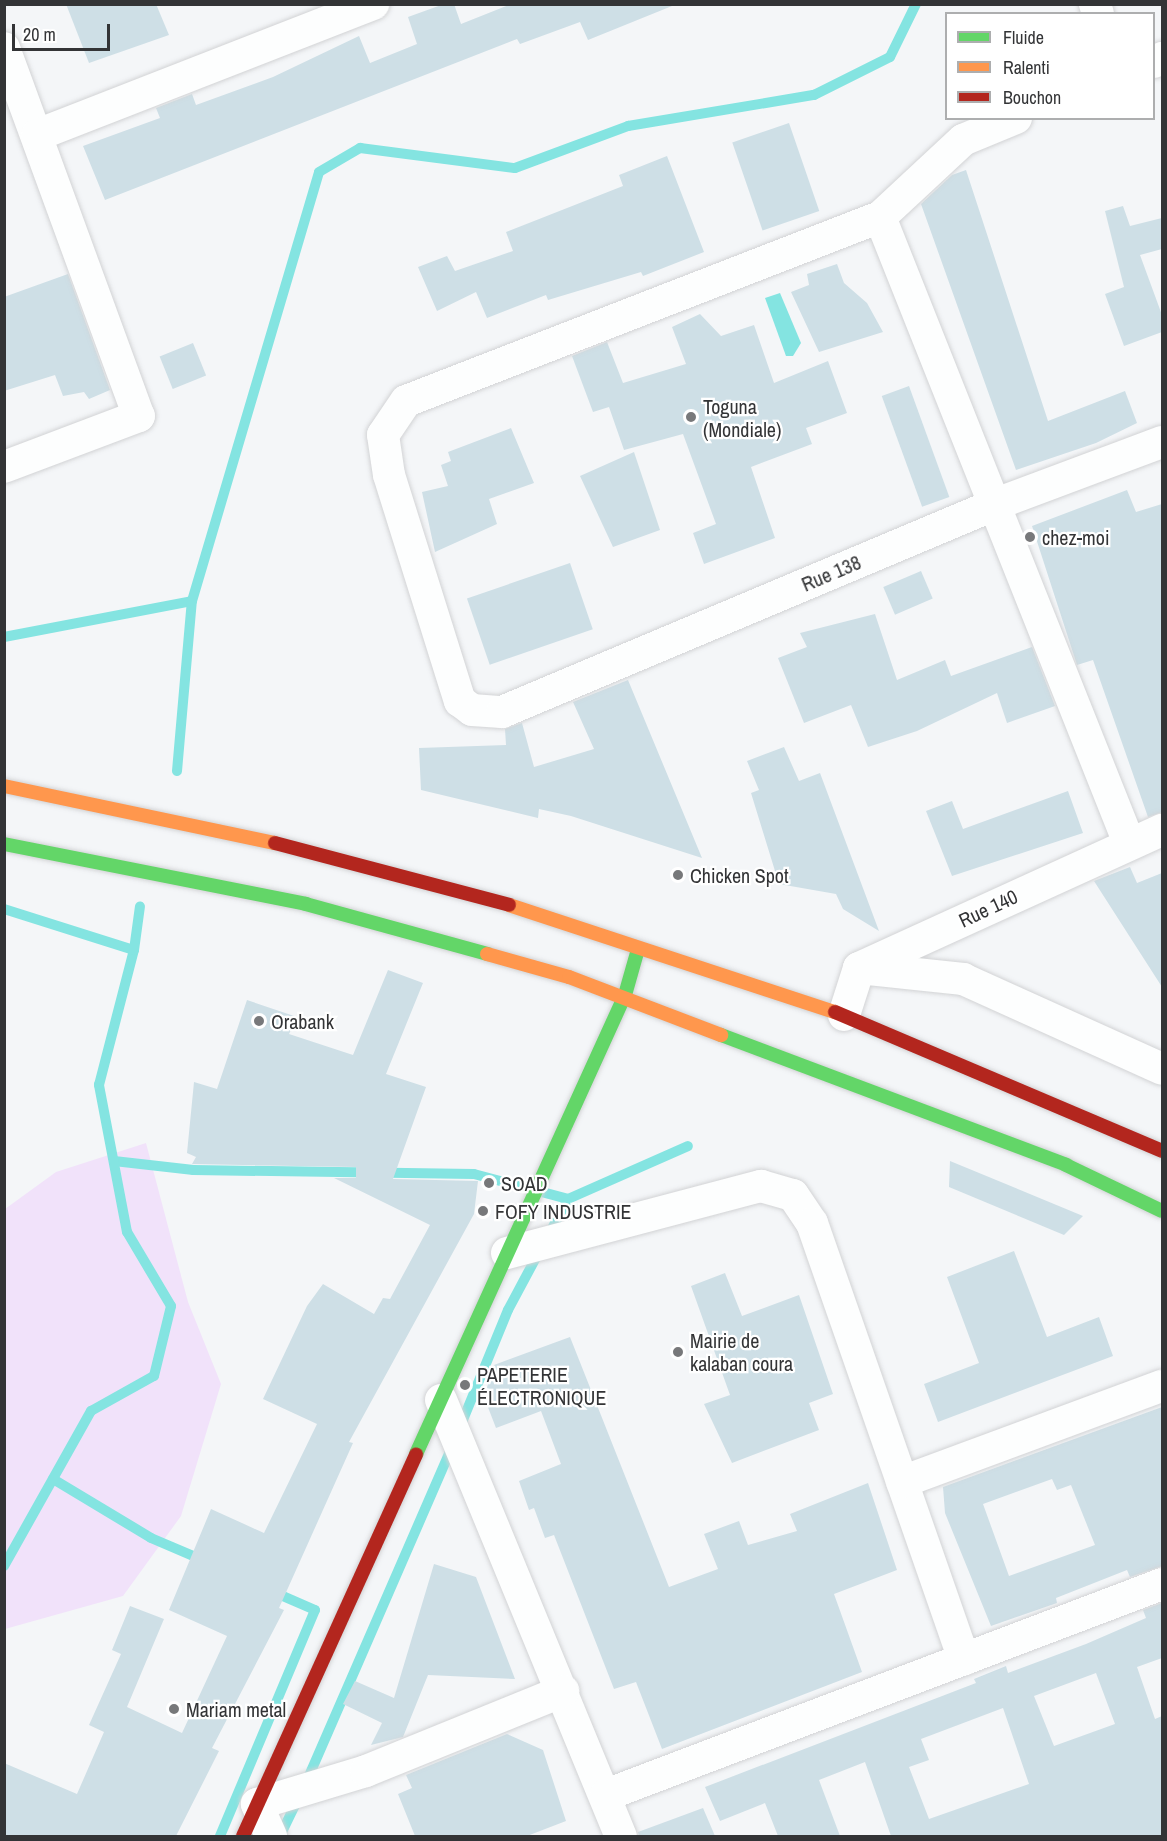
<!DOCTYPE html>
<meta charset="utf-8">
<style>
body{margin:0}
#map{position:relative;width:1167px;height:1841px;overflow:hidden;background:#f4f6f8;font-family:"Archivo Narrow",sans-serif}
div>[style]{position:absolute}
.green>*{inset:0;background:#f1e2fa}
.water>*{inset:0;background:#84e4e1}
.stream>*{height:10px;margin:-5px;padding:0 5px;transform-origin:5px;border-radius:5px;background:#84e4e1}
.building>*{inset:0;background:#cedfe6;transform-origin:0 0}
.roads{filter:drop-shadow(0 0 2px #d2d3d5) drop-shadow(0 0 2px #d2d3d5)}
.street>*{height:32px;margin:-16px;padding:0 16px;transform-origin:16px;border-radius:16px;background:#fdfefe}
.fast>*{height:14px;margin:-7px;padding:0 7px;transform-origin:7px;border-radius:7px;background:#63d668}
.slow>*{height:14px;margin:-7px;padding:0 7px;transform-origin:7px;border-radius:7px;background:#ff974d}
.jam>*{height:14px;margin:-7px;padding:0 7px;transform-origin:7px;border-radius:7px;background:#b3261e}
.dots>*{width:16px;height:16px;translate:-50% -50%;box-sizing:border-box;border:3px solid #fff;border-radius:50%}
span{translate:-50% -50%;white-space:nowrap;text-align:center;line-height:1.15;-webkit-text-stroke:4.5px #fff;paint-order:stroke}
.poi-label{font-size:20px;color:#333436}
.left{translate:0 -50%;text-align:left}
.street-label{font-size:20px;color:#333436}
.frame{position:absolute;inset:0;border:6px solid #333436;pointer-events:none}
.legend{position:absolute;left:945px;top:12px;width:210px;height:108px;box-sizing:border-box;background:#fff;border:2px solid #adaeaf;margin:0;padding:8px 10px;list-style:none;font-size:18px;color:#333436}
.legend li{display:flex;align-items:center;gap:12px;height:30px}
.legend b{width:30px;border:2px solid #adaeaf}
.scale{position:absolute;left:12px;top:24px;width:98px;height:27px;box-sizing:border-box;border:3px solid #333436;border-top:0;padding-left:8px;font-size:18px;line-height:21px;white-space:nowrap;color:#333436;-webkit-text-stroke:4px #fff;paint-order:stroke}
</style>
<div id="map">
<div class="green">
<div style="clip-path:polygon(146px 1143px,188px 1302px,221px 1384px,181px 1516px,123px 1596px,5px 1629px,5px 1209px,56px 1172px)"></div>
</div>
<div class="water">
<div style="clip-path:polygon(780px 293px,801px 343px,793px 356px,786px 356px,765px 298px)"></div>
</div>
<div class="stream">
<div style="left:4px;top:637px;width:191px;rotate:-10.8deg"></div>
<div style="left:177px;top:771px;width:171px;rotate:-85deg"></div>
<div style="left:192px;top:601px;width:447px;rotate:-73.5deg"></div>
<div style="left:319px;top:172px;width:48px;rotate:-30.3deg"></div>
<div style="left:360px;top:148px;width:156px;rotate:7.4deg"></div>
<div style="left:515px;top:168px;width:121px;rotate:-20.4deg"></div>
<div style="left:628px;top:126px;width:189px;rotate:-9.5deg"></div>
<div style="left:814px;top:95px;width:85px;rotate:-26.6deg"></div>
<div style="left:890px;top:57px;width:59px;rotate:-63.9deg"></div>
<div style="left:4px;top:909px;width:136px;rotate:17.5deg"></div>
<div style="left:114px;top:1161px;width:80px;rotate:6.5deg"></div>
<div style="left:193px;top:1170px;width:281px;rotate:0.8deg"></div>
<div style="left:474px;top:1174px;width:97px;rotate:14.9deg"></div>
<div style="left:548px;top:1236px;width:42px;rotate:-61.6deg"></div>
<div style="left:568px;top:1199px;width:131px;rotate:-23.8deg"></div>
<div style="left:460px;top:1427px;width:126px;rotate:-67.7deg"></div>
<div style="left:508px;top:1310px;width:68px;rotate:-61.9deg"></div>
<div style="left:53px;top:1479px;width:114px;rotate:31deg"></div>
<div style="left:151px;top:1538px;width:59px;rotate:23.1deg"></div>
<div style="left:4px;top:1566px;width:178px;rotate:-60.7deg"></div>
<div style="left:91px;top:1411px;width:72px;rotate:-29.1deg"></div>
<div style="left:154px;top:1376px;width:72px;rotate:-76.3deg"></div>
<div style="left:171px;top:1306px;width:86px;rotate:-120.7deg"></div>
<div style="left:127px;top:1232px;width:150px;rotate:-100.8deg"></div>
<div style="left:99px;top:1085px;width:139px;rotate:-75.5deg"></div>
<div style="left:134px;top:950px;width:44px;rotate:-82.2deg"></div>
<div style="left:305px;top:1785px;width:372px;rotate:-66.5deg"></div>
<div style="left:220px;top:1836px;width:245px;rotate:-67.2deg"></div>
<div style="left:315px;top:1610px;width:48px;rotate:-156.6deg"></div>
<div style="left:280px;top:1836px;width:41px;rotate:-64.1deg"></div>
</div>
<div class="building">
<div style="clip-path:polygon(66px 4px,156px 4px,169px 35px,89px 63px)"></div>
<div style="clip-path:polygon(444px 4px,454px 4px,461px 24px,511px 4px,672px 6px,588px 40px,580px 22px,520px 44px,517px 39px,105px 200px,83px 146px,160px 118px,156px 108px,192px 94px,196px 105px,273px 77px,359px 36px,370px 63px,417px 44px,408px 17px)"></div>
<div style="left:789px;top:123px;width:93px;height:60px;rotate:71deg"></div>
<div style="clip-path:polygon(667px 156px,704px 252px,643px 276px,641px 272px,548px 300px,546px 295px,487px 318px,476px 292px,437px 311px,418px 267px,447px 256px,455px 271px,513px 251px,506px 232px,623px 186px,619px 175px)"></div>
<div style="clip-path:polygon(966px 170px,1048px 421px,1125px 391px,1137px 423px,1096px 443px,1016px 470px,921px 204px,952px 175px)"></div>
<div style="clip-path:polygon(1123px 206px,1130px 226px,1162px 218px,1162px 249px,1140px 255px,1162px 315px,1162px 332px,1124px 346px,1105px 294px,1124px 287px,1105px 211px)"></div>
<div style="clip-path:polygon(837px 264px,844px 283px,867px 303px,883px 332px,819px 352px,791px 292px,809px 285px,807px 274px)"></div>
<div style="clip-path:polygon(68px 274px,110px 390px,89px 399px,84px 392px,63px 396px,55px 375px,4px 391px,4px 297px)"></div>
<div style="clip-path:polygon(700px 314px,721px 336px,754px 325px,774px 383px,828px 361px,847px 413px,806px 428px,812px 444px,751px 467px,775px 538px,704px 564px,693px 533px,716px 524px,683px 434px,624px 450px,609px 407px,593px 412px,572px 356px,607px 342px,623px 383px,686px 364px,672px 327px)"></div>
<div style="left:193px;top:343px;width:35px;height:36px;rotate:68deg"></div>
<div style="left:909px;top:386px;width:118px;height:29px;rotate:70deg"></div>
<div style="clip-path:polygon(511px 428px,534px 483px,489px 499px,497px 524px,435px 552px,422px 492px,448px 486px,441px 465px,451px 461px,448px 452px)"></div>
<div style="clip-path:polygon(634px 452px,660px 530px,613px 547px,580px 476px)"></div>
<div style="clip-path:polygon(1127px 490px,1136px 512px,1162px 504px,1162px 812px,1148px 817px,1093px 660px,1077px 665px,1032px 526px)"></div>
<div style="left:570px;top:563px;width:70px;height:109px;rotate:71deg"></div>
<div style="left:921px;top:571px;width:30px;height:41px;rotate:67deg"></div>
<div style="clip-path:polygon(875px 614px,897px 680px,945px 660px,951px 676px,1032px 647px,1055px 706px,1007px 723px,997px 693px,917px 731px,868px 747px,851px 705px,804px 723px,778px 658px,807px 647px,800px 633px)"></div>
<div style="clip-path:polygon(628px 680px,702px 858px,571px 816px,539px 809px,538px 818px,421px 790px,419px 748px,506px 745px,505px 729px,522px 723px,534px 767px,594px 749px,573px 702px)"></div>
<div style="clip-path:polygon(784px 747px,799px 781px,820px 773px,879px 931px,843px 909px,836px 894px,779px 884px,751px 793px,759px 790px,747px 761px)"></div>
<div style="clip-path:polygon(1068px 791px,1083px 833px,952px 876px,926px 811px,952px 801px,963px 829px)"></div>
<div style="clip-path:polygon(1130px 867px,1137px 883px,1162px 873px,1162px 987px,1094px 881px)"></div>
<div style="clip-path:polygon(388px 970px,423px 983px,386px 1074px,426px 1087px,393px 1179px,478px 1181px,474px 1214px,349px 1442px,353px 1443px,279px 1608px,284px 1610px,212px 1748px,219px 1751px,176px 1836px,4px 1836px,4px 1763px,77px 1794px,104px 1732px,89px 1725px,121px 1654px,112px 1650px,130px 1606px,164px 1619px,127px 1707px,182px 1733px,227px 1636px,169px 1610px,211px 1509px,264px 1533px,317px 1424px,263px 1399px,307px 1306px,323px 1284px,374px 1314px,383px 1298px,390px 1299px,430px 1225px,334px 1178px,356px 1178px,356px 1167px,192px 1164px,196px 1157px,187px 1153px,194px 1082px,217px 1089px,247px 1000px,297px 1017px,289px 1034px,353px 1055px)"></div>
<div style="clip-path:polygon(950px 1161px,1083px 1216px,1064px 1235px,949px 1187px)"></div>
<div style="clip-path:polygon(1014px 1251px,1047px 1337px,1099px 1317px,1113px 1356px,938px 1422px,924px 1384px,979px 1363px,947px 1277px)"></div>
<div style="clip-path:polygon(725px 1273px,742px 1316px,799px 1295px,833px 1394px,809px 1403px,819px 1430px,732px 1463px,704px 1404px,730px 1395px,691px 1286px)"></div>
<div style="clip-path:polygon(570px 1337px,669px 1587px,718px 1569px,704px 1534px,739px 1521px,748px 1545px,797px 1531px,790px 1514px,868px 1483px,897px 1570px,834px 1594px,862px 1672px,662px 1749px,636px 1682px,614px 1689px,554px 1535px,545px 1538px,534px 1508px,529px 1510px,519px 1481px,561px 1464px,541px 1411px,496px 1428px,484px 1397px,494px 1365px)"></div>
<div style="clip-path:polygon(evenodd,1162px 1407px,1162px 1566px,1130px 1577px,1127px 1570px,1056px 1598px,1057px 1603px,991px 1626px,945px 1513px,943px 1487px,1162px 1407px,1052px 1479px,1057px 1490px,1071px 1485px,1095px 1545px,1009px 1576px,983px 1504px,1052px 1479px)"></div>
<div style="clip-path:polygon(434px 1564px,476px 1577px,515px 1679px,428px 1675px,403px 1737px,371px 1745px,382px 1723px,343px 1704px,355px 1681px,394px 1698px)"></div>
<div style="clip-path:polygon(evenodd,1162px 1603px,1162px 1658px,1137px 1667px,1155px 1719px,1162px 1716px,1162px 1836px,891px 1836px,865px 1762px,819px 1780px,840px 1836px,778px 1836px,765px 1803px,720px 1821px,705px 1787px,976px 1683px,974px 1679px,1006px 1666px,1008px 1673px,1086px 1644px,1146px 1618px,1143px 1610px,1162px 1603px,1096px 1673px,1115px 1724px,1054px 1746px,1034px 1696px,1096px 1673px,1162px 1603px,1003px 1708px,1029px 1784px,929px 1819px,909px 1767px,929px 1760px,921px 1739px,1003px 1708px)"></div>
<div style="clip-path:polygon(507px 1734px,543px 1750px,566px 1821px,527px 1836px,415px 1836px,398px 1794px,412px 1788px,406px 1775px)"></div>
<div style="clip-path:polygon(703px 1808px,715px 1836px,639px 1836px,638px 1832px)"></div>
</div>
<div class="roads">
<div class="street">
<div style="left:1095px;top:4px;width:10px;rotate:73deg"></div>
<div style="left:4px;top:48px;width:392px;rotate:69.9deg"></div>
<div style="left:139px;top:416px;width:144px;rotate:159.3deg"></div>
<div style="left:1154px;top:62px;width:9px;rotate:-27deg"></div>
<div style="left:1016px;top:118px;width:57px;rotate:157.5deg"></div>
<div style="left:963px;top:140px;width:113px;rotate:137.1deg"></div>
<div style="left:880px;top:217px;width:508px;rotate:158.78deg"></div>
<div style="left:406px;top:401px;width:41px;rotate:124.1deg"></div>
<div style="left:383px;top:435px;width:40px;rotate:81.5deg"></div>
<div style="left:389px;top:475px;width:237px;rotate:72.6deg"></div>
<div style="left:460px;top:701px;width:15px;rotate:37deg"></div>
<div style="left:472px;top:710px;width:30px;rotate:4deg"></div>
<div style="left:502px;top:712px;width:536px;rotate:-22.83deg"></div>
<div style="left:996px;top:504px;width:177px;rotate:-20.5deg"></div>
<div style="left:37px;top:135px;width:361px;rotate:-21.3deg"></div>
<div style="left:880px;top:217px;width:674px;rotate:68.31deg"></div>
<div style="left:859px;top:968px;width:105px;rotate:6deg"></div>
<div style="left:963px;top:979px;width:218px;rotate:24.3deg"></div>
<div style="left:844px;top:1015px;width:49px;rotate:-72.3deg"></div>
<div style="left:859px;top:968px;width:333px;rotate:-24.5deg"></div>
<div style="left:507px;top:1253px;width:263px;rotate:-14.8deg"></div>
<div style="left:761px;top:1186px;width:33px;rotate:16deg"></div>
<div style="left:793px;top:1195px;width:34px;rotate:56deg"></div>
<div style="left:812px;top:1223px;width:462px;rotate:70.8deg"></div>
<div style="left:441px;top:1400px;width:472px;rotate:67.6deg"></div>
<div style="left:902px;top:1482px;width:277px;rotate:-20.3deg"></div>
<div style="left:606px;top:1795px;width:595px;rotate:-20.78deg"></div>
<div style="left:271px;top:1836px;width:35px;rotate:-114deg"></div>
<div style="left:257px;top:1804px;width:114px;rotate:-16.8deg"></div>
<div style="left:366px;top:1771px;width:213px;rotate:-22.1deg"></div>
</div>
<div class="fast">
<div style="left:4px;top:844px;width:308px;rotate:11.2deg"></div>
<div style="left:306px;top:904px;width:188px;rotate:15.4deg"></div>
<div style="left:721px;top:1035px;width:369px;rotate:20.6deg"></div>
<div style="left:1066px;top:1165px;width:106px;rotate:25.6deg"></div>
<div style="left:416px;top:1454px;width:504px;rotate:-65.52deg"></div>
<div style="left:625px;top:995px;width:48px;rotate:-74.2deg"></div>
</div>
<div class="slow">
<div style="left:4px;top:786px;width:277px;rotate:11.9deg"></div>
<div style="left:509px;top:905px;width:343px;rotate:18.2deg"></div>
<div style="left:487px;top:954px;width:85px;rotate:15.7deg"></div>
<div style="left:569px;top:977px;width:163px;rotate:20.9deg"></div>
</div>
<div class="jam">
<div style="left:275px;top:843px;width:242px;rotate:14.8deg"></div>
<div style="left:835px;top:1012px;width:355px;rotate:23deg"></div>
<div style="left:243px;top:1836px;width:419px;rotate:-65.6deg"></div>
</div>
</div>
<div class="dots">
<div style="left:691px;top:417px;background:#77787a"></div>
<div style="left:1030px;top:537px;background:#77787a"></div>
<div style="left:678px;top:875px;background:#77787a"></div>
<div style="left:259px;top:1021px;background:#77787a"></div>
<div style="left:489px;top:1183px;background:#77787a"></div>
<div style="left:483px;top:1211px;background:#77787a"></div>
<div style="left:678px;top:1352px;background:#77787a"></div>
<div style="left:465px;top:1385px;background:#77787a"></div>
<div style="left:174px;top:1709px;background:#77787a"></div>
</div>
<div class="poi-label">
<span class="left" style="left:703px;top:418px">Toguna<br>(Mondiale)</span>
<span class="left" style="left:1042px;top:537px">chez-moi</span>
<span class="left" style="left:690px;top:875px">Chicken Spot</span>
<span class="left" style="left:271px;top:1021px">Orabank</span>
<span class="left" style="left:501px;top:1183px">SOAD</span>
<span class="left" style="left:495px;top:1211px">FOFY INDUSTRIE</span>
<span class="left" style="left:690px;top:1352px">Mairie de<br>kalaban coura</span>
<span class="left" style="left:477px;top:1386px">PAPETERIE<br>ÉLECTRONIQUE</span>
<span class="left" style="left:186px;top:1709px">Mariam metal</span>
</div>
<div class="street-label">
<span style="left:831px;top:573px;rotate:-23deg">Rue 138</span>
<span style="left:988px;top:908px;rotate:-25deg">Rue 140</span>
</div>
<div class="frame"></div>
<ul class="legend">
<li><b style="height:8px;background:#63d668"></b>Fluide</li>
<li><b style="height:8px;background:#ff974d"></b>Ralenti</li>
<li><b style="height:8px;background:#b3261e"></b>Bouchon</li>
</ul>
<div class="scale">20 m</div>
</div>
